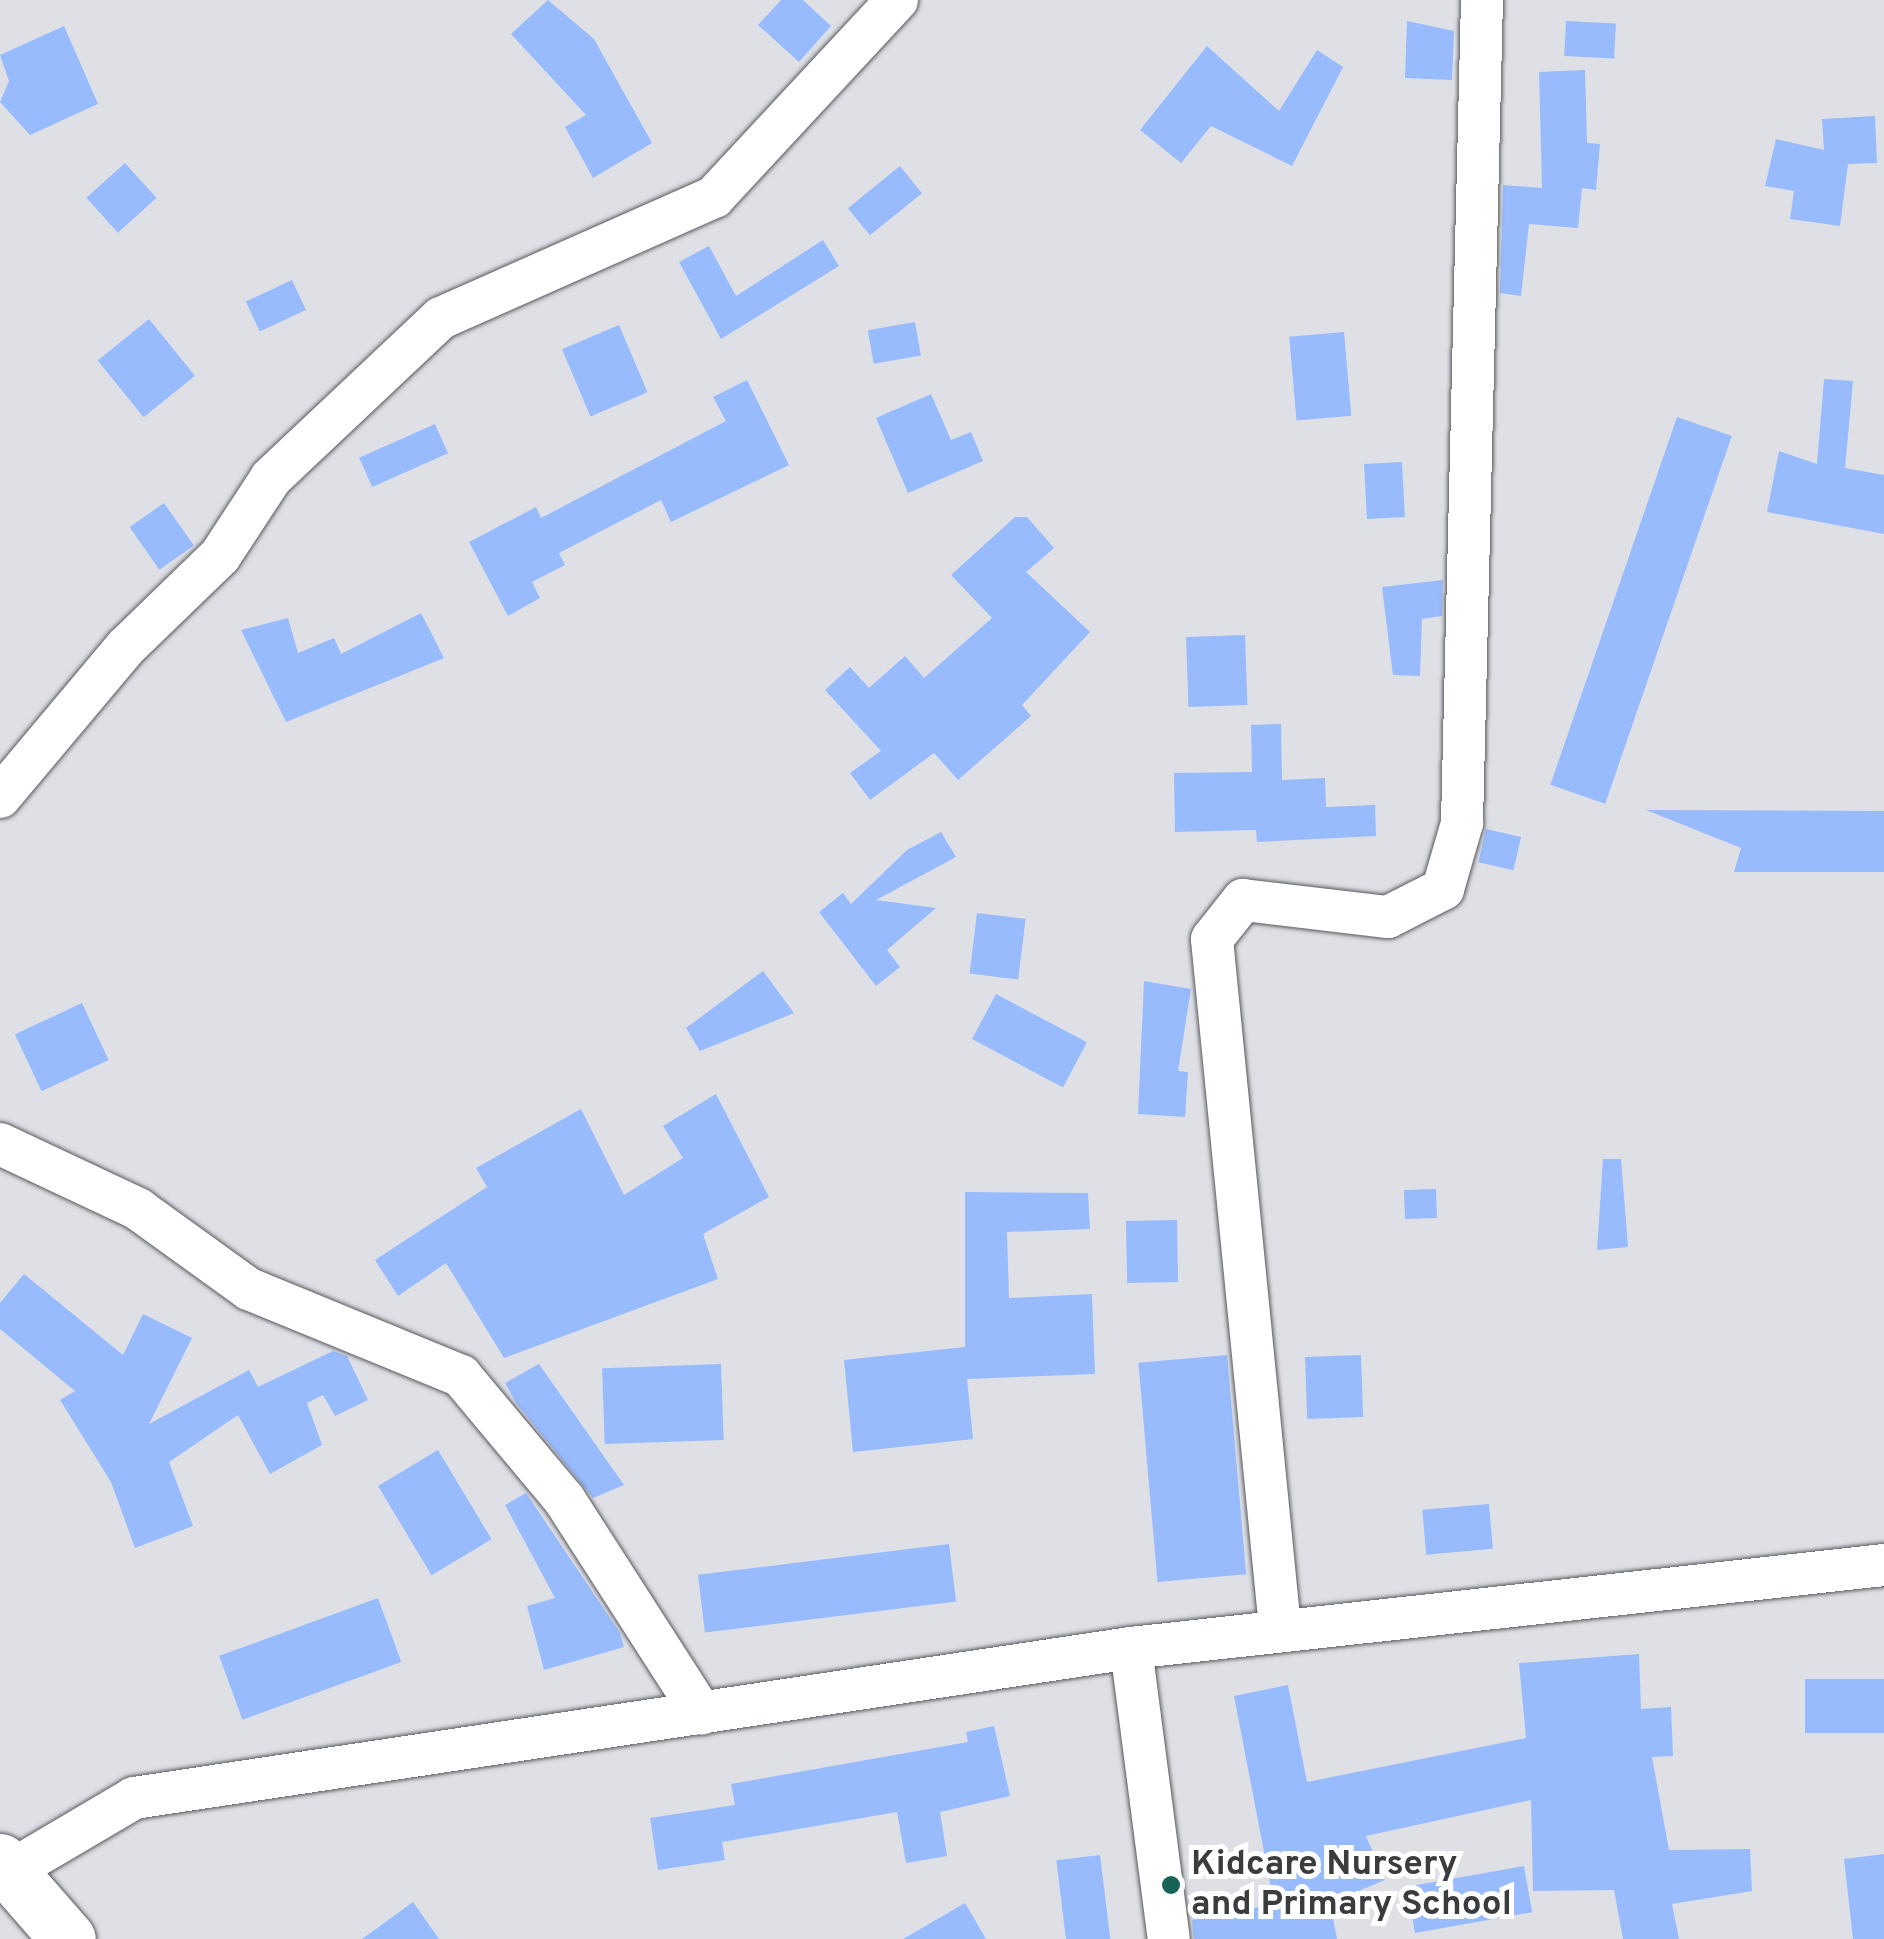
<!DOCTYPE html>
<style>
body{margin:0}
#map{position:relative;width:1884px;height:1939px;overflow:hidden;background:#dee0e5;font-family:Overpass,sans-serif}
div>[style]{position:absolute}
.building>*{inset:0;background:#98bbfd;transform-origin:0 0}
.roads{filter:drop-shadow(0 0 2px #57595d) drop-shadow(0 0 2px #57595d)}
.minor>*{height:42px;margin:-21px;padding:0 21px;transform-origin:21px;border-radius:21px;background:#fff}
.major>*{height:55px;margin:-27.5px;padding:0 27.5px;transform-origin:27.5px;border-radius:27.5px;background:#fff}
.dots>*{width:28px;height:28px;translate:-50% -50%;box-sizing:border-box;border:5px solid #fff;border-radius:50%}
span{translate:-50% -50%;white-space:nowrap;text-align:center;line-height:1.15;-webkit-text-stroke:10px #fff;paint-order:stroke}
.poi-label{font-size:35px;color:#3b3c3e;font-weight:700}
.left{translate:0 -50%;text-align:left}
</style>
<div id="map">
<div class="building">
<div style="clip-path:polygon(548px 0,594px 39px,652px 143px,593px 178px,565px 127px,586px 115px,511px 34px)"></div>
<div style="clip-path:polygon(781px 0,803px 0,831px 26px,799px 62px,758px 25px)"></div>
<div style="clip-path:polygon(1407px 21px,1454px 31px,1452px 80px,1405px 78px)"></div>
<div style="left:1566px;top:21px;width:50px;height:35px;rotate:3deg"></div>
<div style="clip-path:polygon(64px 26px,98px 104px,30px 135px,0 102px,9px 81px,0 55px)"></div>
<div style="clip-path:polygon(1207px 46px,1279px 111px,1317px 50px,1343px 67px,1292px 166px,1211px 126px,1181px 163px,1140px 130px)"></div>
<div style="clip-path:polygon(1585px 70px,1587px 143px,1600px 144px,1596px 190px,1582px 188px,1578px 228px,1529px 224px,1521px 296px,1500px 293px,1503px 185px,1542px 188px,1539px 72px)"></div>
<div style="clip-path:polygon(1875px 116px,1877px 163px,1848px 164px,1840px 226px,1790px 219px,1794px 191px,1765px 186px,1776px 139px,1824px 150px,1822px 119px)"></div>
<div style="left:125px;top:163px;width:47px;height:52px;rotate:48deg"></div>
<div style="left:900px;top:166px;width:35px;height:67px;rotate:51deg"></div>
<div style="clip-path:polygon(823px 240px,839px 266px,721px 339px,679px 262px,709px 246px,736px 296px)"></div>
<div style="left:292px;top:280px;width:33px;height:51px;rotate:65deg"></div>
<div style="left:149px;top:319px;width:73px;height:66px;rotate:51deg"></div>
<div style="left:915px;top:322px;width:34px;height:48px;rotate:80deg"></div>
<div style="left:619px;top:325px;width:73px;height:62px;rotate:67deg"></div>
<div style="left:1344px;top:332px;width:84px;height:55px;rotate:85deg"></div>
<div style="clip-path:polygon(1824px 379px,1853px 381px,1845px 468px,1884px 475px,1884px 534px,1767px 512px,1779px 451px,1817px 464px)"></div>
<div style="clip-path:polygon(747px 380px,789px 465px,671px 522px,661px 500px,559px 553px,565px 565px,532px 582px,540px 598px,508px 616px,469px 542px,536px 507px,541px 518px,726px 421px,713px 397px)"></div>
<div style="clip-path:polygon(931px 394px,951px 440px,971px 432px,983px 461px,908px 493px,876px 418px)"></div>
<div style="left:1677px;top:417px;width:58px;height:389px;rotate:19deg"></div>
<div style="left:435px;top:424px;width:32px;height:83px;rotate:66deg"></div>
<div style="left:1402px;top:462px;width:55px;height:38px;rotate:87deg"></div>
<div style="left:164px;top:503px;width:52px;height:42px;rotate:55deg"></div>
<div style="clip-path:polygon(1015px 517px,1027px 517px,1054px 548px,1026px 572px,1090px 632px,1022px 705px,1031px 716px,958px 780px,934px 753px,870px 800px,850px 773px,881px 751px,825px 690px,850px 667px,869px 688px,905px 656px,924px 678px,992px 618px,951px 575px)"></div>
<div style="clip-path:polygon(1443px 580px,1442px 616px,1422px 619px,1420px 676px,1393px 675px,1382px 587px)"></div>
<div style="clip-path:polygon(421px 613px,444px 658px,286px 722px,241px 630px,288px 618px,298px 653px,334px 638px,341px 654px)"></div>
<div style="left:1245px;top:635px;width:70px;height:59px;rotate:88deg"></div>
<div style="clip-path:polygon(1281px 724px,1282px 780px,1325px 778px,1326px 807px,1375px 805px,1376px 836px,1257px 842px,1256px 830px,1175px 832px,1174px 773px,1252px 772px,1251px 725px)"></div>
<div style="clip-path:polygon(1646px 810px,1884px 811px,1884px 872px,1734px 872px,1741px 848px)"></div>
<div style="left:1486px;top:829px;width:36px;height:34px;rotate:13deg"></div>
<div style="clip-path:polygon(941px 832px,956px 857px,876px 900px,936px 908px,887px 950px,900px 967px,876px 986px,819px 912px,843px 893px,851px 904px,907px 850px)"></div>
<div style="left:977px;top:913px;width:49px;height:61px;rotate:7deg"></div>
<div style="clip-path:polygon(763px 971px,794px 1013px,700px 1051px,686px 1028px)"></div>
<div style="clip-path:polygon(1144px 981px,1191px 989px,1178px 1071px,1188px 1072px,1185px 1117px,1138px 1114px)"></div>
<div style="left:996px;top:994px;width:103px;height:51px;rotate:28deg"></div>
<div style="left:82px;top:1003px;width:63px;height:74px;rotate:65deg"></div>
<div style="clip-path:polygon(716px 1094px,769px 1197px,703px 1234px,718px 1279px,504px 1358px,446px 1263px,398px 1296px,375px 1260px,487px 1187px,476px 1168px,581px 1109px,624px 1195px,683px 1158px,663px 1126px)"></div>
<div style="clip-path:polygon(1603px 1159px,1621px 1159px,1628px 1247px,1597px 1250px)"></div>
<div style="left:1436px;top:1189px;width:29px;height:32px;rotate:88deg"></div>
<div style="clip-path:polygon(965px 1192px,1088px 1193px,1090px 1229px,1007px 1232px,1009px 1298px,1092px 1294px,1095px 1374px,967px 1379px,973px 1439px,853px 1452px,844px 1360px,965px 1347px)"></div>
<div style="left:1177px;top:1220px;width:62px;height:51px;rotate:89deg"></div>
<div style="clip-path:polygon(24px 1274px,123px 1355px,143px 1314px,192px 1338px,149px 1424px,249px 1370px,258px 1387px,333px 1351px,347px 1356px,368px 1400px,335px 1416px,323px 1395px,307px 1403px,322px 1445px,270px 1474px,238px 1415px,169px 1462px,193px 1526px,135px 1548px,111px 1482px,60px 1400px,75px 1391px,0 1329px,0 1303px)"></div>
<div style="left:1227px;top:1355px;width:220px;height:89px;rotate:85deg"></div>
<div style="left:1361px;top:1355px;width:62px;height:56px;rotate:88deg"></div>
<div style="clip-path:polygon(539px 1364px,624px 1485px,593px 1498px,516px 1403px,505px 1383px)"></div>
<div style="left:721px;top:1364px;width:76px;height:119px;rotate:88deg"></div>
<div style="left:438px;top:1450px;width:104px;height:70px;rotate:59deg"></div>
<div style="clip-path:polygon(526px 1493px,620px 1633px,624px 1647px,544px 1670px,527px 1606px,555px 1598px,505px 1505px)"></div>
<div style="left:1489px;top:1504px;width:45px;height:67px;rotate:85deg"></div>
<div style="left:949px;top:1544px;width:58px;height:253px;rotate:83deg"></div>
<div style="left:378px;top:1598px;width:68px;height:169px;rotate:70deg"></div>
<div style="clip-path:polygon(1639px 1654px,1641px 1709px,1671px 1707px,1673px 1756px,1652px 1757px,1669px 1850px,1750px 1849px,1752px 1891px,1672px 1904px,1679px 1939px,1623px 1939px,1614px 1890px,1533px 1891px,1531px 1800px,1366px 1836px,1385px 1880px,1330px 1903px,1337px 1939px,1194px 1939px,1192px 1920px,1274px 1904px,1234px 1696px,1288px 1685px,1307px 1782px,1526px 1738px,1519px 1663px)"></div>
<div style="left:1884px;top:1679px;width:54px;height:79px;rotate:90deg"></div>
<div style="clip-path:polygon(994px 1726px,1010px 1796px,940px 1812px,947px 1856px,906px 1863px,897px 1812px,722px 1842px,725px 1860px,658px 1870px,650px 1818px,735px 1805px,731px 1784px,968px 1742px,966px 1732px)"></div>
<div style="clip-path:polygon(1884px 1854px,1884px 1939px,1853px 1939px,1844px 1859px)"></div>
<div style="left:1100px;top:1855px;width:85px;height:44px;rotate:83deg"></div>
<div style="left:1524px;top:1866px;width:47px;height:119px;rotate:80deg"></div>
<div style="clip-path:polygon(413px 1902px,439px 1939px,362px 1939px)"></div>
<div style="clip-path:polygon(965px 1903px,986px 1939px,903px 1939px)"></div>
</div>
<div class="roads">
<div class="minor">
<div style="left:0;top:797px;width:196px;rotate:-50deg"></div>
<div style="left:126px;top:647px;width:131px;rotate:-44.1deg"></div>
<div style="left:220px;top:556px;width:93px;rotate:-56.8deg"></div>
<div style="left:271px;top:478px;width:233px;rotate:-43.3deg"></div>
<div style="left:441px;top:318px;width:299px;rotate:-23.9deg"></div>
<div style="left:714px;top:197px;width:269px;rotate:-47.1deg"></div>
<div style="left:0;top:1144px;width:153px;rotate:25.2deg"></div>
<div style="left:138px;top:1209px;width:137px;rotate:35.8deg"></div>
<div style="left:249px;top:1289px;width:229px;rotate:22.3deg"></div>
<div style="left:461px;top:1376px;width:160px;rotate:50.1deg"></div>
<div style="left:564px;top:1499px;width:255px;rotate:57.3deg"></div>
<div style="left:1280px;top:1628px;width:692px;rotate:-95.64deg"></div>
<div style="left:1212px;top:939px;width:50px;rotate:-51.5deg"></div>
<div style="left:1243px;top:900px;width:146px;rotate:6.7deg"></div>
<div style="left:1388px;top:917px;width:62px;rotate:-27deg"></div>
<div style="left:1443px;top:889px;width:69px;rotate:-73.9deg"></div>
<div style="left:1462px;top:823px;width:823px;rotate:-88.61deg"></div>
<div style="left:1131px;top:1648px;width:293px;rotate:82.6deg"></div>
<div style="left:0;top:1877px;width:156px;rotate:-30.5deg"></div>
<div style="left:134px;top:1798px;width:1008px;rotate:-8.56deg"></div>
<div style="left:1131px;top:1648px;width:758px;rotate:-6.29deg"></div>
</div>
<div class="major">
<div style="left:0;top:1861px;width:103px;rotate:48.9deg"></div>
</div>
</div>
<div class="dots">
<div style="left:1171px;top:1885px;background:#196257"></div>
</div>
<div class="poi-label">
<span class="left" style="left:1191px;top:1885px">Kidcare Nursery<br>and Primary School</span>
</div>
</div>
